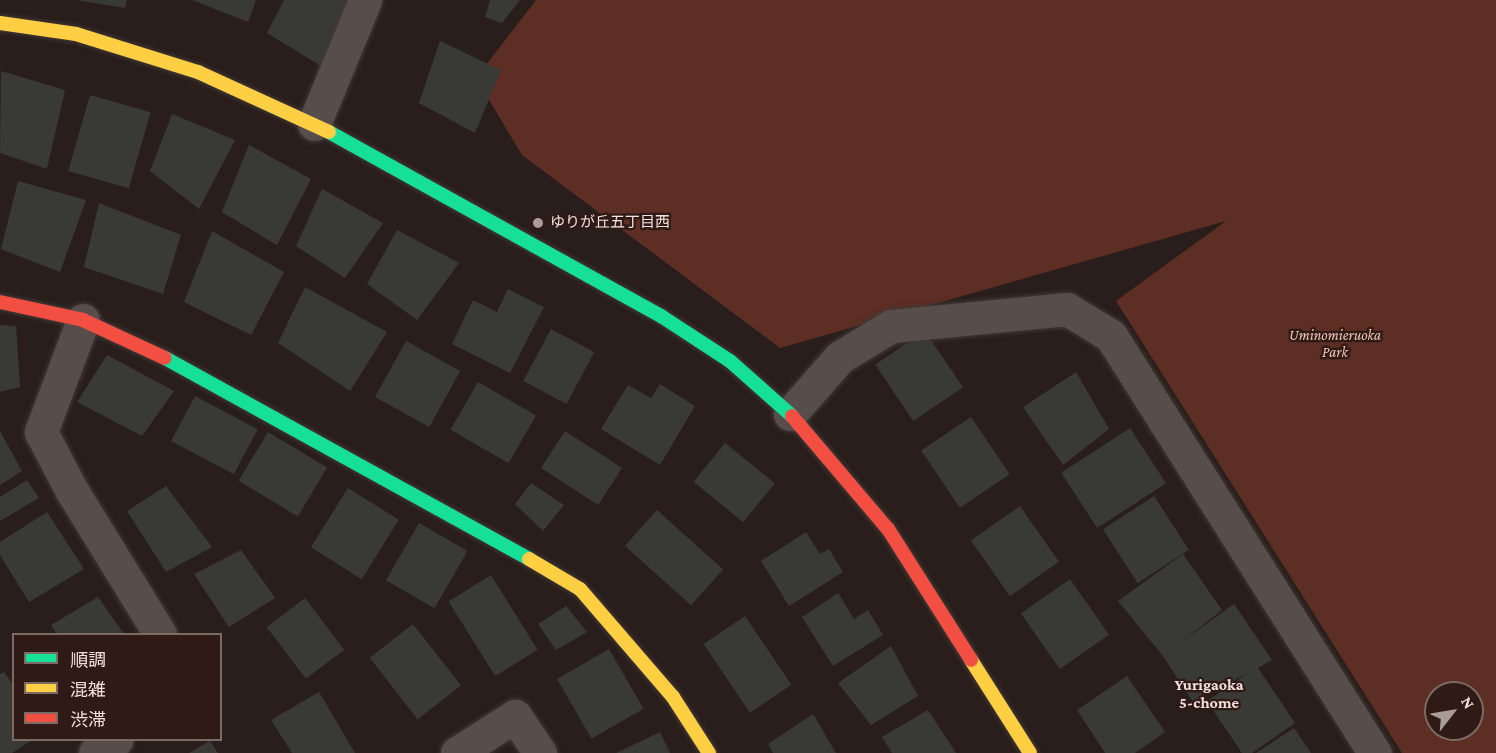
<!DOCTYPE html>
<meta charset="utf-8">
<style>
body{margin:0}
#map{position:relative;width:1496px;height:753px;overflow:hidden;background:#291e1b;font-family:"Crimson Pro","Noto Sans JP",serif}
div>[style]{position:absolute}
.green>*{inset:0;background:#5d2e23}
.building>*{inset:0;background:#393a36;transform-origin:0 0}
.roads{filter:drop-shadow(0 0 2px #413836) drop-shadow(0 0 2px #413836)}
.street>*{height:33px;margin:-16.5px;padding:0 16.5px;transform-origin:16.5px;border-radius:16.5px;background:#574e4b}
.fast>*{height:14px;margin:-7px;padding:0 7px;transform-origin:7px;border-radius:7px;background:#16e098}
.slow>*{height:14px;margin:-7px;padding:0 7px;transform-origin:7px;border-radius:7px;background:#ffcf43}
.jam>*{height:14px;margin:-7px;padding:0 7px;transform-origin:7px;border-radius:7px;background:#f24e42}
.dots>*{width:16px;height:16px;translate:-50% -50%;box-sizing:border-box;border:3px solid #2f1a15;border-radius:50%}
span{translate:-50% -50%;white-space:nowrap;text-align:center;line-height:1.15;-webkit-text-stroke:4.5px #2f1a15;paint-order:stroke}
.poi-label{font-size:15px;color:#f0e1dd}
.left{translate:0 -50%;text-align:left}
.park-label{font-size:15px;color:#f0c4b8;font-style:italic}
.neighbourhood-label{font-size:16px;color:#f0e1dd;font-weight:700}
.legend{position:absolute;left:12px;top:633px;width:210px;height:108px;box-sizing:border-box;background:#2f1a15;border:2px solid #7c6a65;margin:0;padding:8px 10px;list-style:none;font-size:18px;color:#f0e1dd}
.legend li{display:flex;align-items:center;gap:12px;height:30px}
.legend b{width:30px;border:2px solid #7c6a65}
.north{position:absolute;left:1424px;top:681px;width:60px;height:60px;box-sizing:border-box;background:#2f1a15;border:2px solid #7c6a65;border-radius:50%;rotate:59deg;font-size:16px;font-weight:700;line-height:24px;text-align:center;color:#f0e1dd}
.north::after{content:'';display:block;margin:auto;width:21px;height:27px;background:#aa9d99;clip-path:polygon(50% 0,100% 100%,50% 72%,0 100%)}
</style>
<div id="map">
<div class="green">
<div style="clip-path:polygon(evenodd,536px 0,1496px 0,1496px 753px,1402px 753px,1116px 301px,1226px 221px,780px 348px,522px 155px,476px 78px,536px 0,1436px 693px,1472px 693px,1472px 729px,1436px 729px,1436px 693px)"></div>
</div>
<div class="building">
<div style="clip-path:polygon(77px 0,127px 0,125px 8px)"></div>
<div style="clip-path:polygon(192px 0,256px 0,248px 22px)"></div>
<div style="clip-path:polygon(284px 0,349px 0,321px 66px,267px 33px)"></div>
<div style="clip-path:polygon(490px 0,520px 0,502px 23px,485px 17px)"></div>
<div style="clip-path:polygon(440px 41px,501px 70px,475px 133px,419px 103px)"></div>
<div style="clip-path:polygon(1px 71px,65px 90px,47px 169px,0 153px)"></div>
<div style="left:90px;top:95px;width:63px;height:79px;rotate:16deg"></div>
<div style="clip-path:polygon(172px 114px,235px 140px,199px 209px,150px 171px)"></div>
<div style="clip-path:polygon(249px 145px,311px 179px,277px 245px,222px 212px)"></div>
<div style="clip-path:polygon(18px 181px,86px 200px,60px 272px,1px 249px)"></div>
<div style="clip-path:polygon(322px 189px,383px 223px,345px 278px,296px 246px)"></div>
<div style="clip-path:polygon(99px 203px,181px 235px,163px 294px,84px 267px)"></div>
<div style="clip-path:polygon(397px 230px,459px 263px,417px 320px,367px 284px)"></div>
<div style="clip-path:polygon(212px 231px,284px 272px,251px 335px,184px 302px)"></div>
<div style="clip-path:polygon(305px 287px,387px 332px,350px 391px,278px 343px)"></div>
<div style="clip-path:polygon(508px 289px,544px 307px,510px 373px,452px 344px,473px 300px,497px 312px)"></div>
<div style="clip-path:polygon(0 325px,16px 326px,20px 387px,0 392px)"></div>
<div style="left:551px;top:329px;width:49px;height:59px;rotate:28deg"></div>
<div style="left:925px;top:331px;width:68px;height:60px;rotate:56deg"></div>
<div style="left:406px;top:341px;width:62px;height:64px;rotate:29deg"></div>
<div style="clip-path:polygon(107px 355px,174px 391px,142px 436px,77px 402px)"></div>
<div style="clip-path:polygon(1076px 372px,1109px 429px,1063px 465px,1023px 407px)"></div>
<div style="left:478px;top:382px;width:67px;height:55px;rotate:30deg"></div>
<div style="clip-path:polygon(660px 384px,695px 406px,660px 465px,601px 429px,628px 385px,651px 398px)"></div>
<div style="left:195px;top:396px;width:71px;height:51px;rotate:28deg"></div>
<div style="left:971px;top:417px;width:69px;height:60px;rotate:56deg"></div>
<div style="left:1130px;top:428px;width:66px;height:82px;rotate:57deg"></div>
<div style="clip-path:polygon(0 431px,22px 471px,0 485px)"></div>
<div style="left:565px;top:431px;width:68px;height:44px;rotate:33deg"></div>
<div style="left:268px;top:432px;width:69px;height:57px;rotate:31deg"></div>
<div style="left:725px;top:443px;width:64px;height:50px;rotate:39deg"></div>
<div style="clip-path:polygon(27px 480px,39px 498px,0 521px,0 497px)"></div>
<div style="clip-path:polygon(531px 483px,564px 505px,543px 531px,515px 504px)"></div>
<div style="clip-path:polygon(166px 486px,212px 547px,166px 572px,127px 511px)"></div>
<div style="left:348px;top:488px;width:60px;height:70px;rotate:32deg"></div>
<div style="left:1154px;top:496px;width:64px;height:61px;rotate:57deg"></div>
<div style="left:1020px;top:506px;width:68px;height:60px;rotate:55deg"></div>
<div style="left:657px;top:510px;width:89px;height:48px;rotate:42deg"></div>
<div style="clip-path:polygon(47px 512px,84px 569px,29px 602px,0 555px,0 542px)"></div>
<div style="left:419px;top:523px;width:56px;height:66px;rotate:30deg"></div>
<div style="clip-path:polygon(806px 532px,820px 554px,829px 549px,843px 572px,789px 606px,761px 561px)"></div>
<div style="clip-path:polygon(241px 550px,275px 598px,229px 627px,194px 574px)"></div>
<div style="clip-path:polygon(1183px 554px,1222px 610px,1181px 642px,1234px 604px,1272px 660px,1258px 668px,1295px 723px,1252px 753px,1242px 753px,1207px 701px,1248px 673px,1193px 702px,1163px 656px,1118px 601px)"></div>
<div style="left:491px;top:575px;width:88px;height:50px;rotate:58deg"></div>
<div style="left:1070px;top:579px;width:68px;height:60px;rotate:55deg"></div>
<div style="clip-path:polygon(838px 593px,854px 619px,868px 610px,883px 635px,833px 666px,802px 617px)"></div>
<div style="clip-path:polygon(98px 597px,124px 634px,57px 634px,51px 625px)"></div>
<div style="left:305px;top:598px;width:65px;height:48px;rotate:53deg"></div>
<div style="clip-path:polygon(566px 606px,587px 632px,556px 650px,538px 624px)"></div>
<div style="left:745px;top:616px;width:83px;height:50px;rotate:56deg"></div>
<div style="left:413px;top:624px;width:78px;height:55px;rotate:52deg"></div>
<div style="clip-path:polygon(891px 646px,918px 696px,871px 725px,838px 683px)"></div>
<div style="left:609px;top:649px;width:69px;height:60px;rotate:60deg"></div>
<div style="clip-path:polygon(4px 672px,14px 686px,14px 740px,32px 740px,12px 753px,0 753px,0 674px)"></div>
<div style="clip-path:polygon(1127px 676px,1165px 732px,1135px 753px,1105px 753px,1077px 710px)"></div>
<div style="clip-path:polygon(319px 692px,355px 753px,292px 753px,271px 720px)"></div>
<div style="clip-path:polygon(928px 710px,956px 753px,892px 753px,882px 737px)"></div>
<div style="clip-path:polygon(813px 714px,836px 753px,773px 753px,768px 744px)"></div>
<div style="clip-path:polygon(1294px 728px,1311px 753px,1256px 753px)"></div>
<div style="clip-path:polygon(660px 732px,670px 753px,616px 753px)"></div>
<div style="clip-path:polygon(210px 741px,218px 753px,189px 753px)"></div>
</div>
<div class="roads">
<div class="street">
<div style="left:314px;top:124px;width:134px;rotate:-67.6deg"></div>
<div style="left:83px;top:320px;width:120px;rotate:110.6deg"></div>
<div style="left:41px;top:432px;width:67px;rotate:62.3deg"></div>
<div style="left:72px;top:491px;width:168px;rotate:58.4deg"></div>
<div style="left:790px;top:414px;width:76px;rotate:-48.7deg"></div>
<div style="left:840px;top:357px;width:60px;rotate:-31.3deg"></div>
<div style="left:891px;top:326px;width:177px;rotate:-5.5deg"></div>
<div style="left:1067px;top:309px;width:52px;rotate:31.5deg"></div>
<div style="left:1111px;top:336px;width:494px;rotate:57.7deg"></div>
<div style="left:95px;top:753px;width:25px;rotate:-32deg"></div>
<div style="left:457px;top:753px;width:69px;rotate:-32.5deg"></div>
<div style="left:515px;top:716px;width:45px;rotate:56deg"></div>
</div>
<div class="fast">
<div style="left:329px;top:132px;width:380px;rotate:29deg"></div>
<div style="left:661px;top:316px;width:82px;rotate:33.1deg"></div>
<div style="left:730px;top:361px;width:83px;rotate:41.6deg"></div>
<div style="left:165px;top:358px;width:416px;rotate:28.9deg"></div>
</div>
<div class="slow">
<div style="left:0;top:23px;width:77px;rotate:8.2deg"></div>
<div style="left:76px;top:34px;width:128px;rotate:17.3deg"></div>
<div style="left:198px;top:72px;width:144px;rotate:24.6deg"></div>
<div style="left:529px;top:559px;width:59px;rotate:30.5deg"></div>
<div style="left:580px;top:589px;width:143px;rotate:49.3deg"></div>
<div style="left:673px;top:697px;width:67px;rotate:57.3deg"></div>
<div style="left:971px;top:660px;width:110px;rotate:57.6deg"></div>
</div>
<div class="jam">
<div style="left:0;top:302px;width:85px;rotate:12.2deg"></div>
<div style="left:83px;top:320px;width:90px;rotate:24.9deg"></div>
<div style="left:792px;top:416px;width:148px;rotate:49.7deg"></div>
<div style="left:888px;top:529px;width:155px;rotate:57.6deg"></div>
</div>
</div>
<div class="dots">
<div style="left:538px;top:223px;background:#aa9d99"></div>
</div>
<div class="poi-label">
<span class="left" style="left:550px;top:223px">ゆりが丘五丁目西</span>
</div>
<div class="park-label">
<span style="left:1335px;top:344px">Uminomieruoka<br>Park</span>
</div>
<div class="neighbourhood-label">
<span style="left:1209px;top:694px">Yurigaoka<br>5-chome</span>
</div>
<ul class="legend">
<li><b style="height:8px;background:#16e098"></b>順調</li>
<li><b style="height:8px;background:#ffcf43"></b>混雑</li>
<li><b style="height:8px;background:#f24e42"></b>渋滞</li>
</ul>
<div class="north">N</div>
</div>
